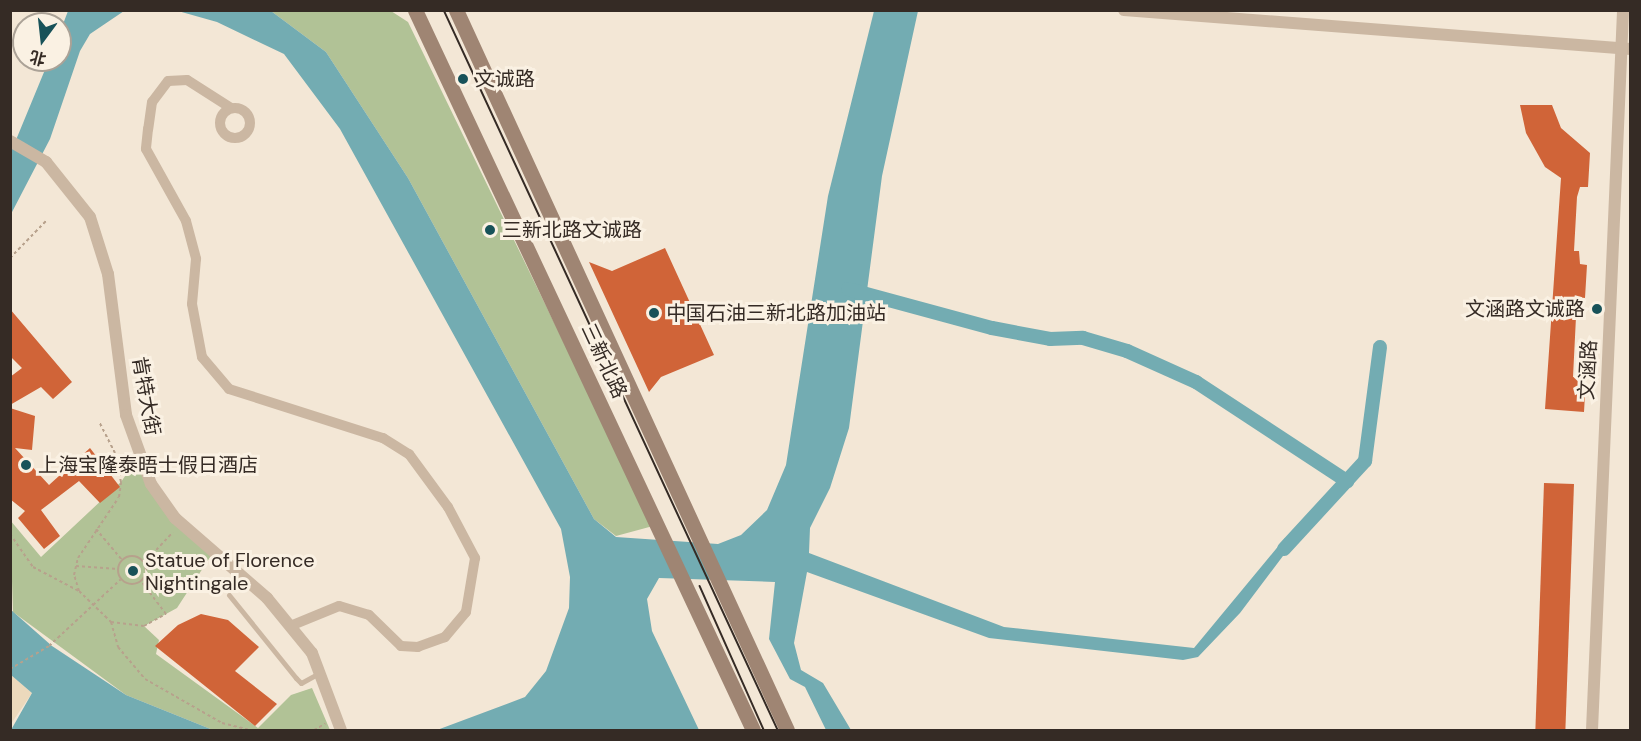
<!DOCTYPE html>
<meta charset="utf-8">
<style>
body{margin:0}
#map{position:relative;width:1641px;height:741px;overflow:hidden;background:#f3e7d6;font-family:"DM Sans","Noto Sans SC",sans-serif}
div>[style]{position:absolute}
.green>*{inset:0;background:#b1c296}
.plaza>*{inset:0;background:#ecd9bc}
.water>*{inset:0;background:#73acb2}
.canal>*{height:14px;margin:-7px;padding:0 7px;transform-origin:7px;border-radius:7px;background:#73acb2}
.building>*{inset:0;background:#d06438;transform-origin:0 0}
.path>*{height:2px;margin-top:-1px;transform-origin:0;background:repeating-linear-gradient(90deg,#b7a18c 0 3px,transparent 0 6px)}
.path>.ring{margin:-1px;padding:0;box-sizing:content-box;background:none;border:2px solid #b7a18c;border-radius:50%}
.service>*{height:5px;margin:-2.5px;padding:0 2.5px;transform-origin:2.5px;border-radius:2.5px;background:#cbb7a2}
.minor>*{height:10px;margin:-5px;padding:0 5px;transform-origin:5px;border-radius:5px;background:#cbb7a2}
.minor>.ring{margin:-5px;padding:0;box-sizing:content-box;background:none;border:10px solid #cbb7a2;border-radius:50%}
.tertiary>*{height:12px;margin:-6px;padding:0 6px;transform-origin:6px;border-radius:6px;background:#cbb7a2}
.secondary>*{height:15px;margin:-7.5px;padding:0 7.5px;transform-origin:7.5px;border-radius:7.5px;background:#9f8573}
.tram>*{height:1.5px;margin:-0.75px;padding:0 0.75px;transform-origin:0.75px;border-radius:0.75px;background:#352b25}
.dots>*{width:16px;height:16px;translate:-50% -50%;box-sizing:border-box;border:3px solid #faf1e3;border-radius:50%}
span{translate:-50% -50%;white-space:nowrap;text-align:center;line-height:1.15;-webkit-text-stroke:6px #faf1e3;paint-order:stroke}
.poi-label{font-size:20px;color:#352b25}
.left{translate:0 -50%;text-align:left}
.right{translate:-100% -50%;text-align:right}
.street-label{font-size:20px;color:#352b25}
.frame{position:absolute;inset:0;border:12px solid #352b25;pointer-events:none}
.north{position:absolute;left:12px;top:12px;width:60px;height:60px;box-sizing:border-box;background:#faf1e3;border:2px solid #aba297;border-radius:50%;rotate:195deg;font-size:16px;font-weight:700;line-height:24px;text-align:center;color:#352b25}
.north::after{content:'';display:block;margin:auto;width:21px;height:27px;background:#185259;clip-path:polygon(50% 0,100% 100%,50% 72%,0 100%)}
</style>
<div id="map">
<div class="green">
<div style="clip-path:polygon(271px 11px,391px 11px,408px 22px,653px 526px,616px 536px,594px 519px,408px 178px,326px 52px)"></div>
<div style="clip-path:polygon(138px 457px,151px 484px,214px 551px,177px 608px,144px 626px,159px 640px,156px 654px,258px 728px,291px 695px,312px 688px,330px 730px,213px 730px,126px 695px,13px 612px,10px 520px,41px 557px,121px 482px)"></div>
</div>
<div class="plaza">
<div style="clip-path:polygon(11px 675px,32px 693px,11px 724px)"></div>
</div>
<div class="water">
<div style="clip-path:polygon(68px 11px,124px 11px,90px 34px,80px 51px,50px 139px,11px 214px,11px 152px,49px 60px,60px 60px,60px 32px)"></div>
<div style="clip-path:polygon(178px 11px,271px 11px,326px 52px,408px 178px,594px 519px,616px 537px,718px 544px,741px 535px,767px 510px,786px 465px,828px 196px,874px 11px,918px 11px,882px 176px,849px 428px,830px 488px,810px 528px,809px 553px,1004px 627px,1194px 648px,1285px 538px,1298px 536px,1240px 613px,1198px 657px,1183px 660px,989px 638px,807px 572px,794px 643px,801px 670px,823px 683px,851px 730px,826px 730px,805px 687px,790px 679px,769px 639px,775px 582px,659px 578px,647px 599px,652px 631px,699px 730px,437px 730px,525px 697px,546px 671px,569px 608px,570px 577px,561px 529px,340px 129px,284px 54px,217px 22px)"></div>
<div style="clip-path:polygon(10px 609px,52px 646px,126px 695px,213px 730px,11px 730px,32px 693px,11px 675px)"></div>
</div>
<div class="canal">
<div style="left:848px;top:289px;width:149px;rotate:15.2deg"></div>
<div style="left:992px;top:328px;width:59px;rotate:10.7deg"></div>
<div style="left:1050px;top:339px;width:33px;rotate:-2deg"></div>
<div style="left:1083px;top:338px;width:46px;rotate:16.5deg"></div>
<div style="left:1127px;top:351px;width:76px;rotate:24.2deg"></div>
<div style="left:1196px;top:382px;width:181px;rotate:33.3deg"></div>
<div style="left:1284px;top:549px;width:120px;rotate:-47.4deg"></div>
<div style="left:1365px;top:461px;width:115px;rotate:-82.5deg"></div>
</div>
<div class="building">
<div style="clip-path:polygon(1520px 105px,1552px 105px,1561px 128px,1590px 153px,1588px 187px,1580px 187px,1577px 197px,1574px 251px,1579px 251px,1580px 264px,1587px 265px,1585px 298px,1577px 297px,1573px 377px,1586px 377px,1584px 412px,1545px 409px,1561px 178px,1545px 167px,1526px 133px)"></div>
<div style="clip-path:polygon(665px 248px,714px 355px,661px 377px,649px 392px,589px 262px,612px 271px)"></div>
<div style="clip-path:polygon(10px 309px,72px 382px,53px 399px,41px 387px,10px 405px,10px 377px,22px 368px,10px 356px)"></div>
<div style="clip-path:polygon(10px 408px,35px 416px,32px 450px,15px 448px,49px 485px,90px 448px,120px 487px,100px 503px,79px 481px,41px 510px,60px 536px,44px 549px,18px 518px,25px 511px,10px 499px)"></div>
<div style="left:1544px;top:483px;width:30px;height:247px;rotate:2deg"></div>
<div style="clip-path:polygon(201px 614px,228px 620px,259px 647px,235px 671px,277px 704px,255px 726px,155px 646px,178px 625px)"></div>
</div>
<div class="path">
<div style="left:10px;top:258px;width:53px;rotate:-45.8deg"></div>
<div style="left:96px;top:529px;width:40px;rotate:50deg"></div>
<div style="left:10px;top:534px;width:40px;rotate:55.1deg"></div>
<div style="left:33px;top:567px;width:52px;rotate:27.6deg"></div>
<div style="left:79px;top:591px;width:45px;rotate:44.1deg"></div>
<div style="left:111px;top:622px;width:26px;rotate:74deg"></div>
<div style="left:118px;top:647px;width:42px;rotate:49.8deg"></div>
<div style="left:145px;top:679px;width:89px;rotate:29.7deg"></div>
<div style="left:222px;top:723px;width:30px;rotate:14deg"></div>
<div class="ring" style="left:118px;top:556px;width:26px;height:26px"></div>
<div style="left:144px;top:563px;width:42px;rotate:-46.9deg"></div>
<div style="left:76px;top:566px;width:42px;rotate:4.1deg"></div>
<div style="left:79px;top:591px;width:17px;rotate:-107deg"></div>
<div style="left:74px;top:575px;width:17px;rotate:-77deg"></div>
<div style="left:78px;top:558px;width:73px;rotate:-56.1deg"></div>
<div style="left:119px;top:497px;width:15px;rotate:-82deg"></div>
<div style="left:121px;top:482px;width:30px;rotate:-102deg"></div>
<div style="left:115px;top:453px;width:35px;rotate:-117deg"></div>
<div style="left:111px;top:622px;width:33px;rotate:7deg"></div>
<div style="left:144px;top:626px;width:25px;rotate:-29deg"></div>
<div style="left:166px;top:614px;width:41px;rotate:-127.1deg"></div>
<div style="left:10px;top:669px;width:45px;rotate:-30.5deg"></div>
<div style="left:49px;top:646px;width:98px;rotate:-42.9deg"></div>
<div style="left:314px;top:730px;width:13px;rotate:-29deg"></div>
</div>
<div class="service">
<div style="left:229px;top:595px;width:107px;rotate:51.1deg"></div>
<div style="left:296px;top:678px;width:7px;rotate:45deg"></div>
<div style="left:301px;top:683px;width:21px;rotate:-29deg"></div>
</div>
<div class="minor">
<div class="ring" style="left:220px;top:108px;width:20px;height:20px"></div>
<div style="left:231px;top:108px;width:52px;rotate:-147.5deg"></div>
<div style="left:187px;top:80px;width:19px;rotate:177deg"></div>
<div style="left:168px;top:81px;width:26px;rotate:127deg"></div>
<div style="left:152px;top:102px;width:27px;rotate:98deg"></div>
<div style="left:148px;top:129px;width:20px;rotate:96deg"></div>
<div style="left:146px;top:149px;width:82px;rotate:60.9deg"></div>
<div style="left:186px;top:221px;width:39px;rotate:75deg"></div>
<div style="left:196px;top:259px;width:45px;rotate:95.1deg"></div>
<div style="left:192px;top:304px;width:54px;rotate:79.3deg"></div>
<div style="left:202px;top:357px;width:42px;rotate:49.8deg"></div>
<div style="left:229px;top:389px;width:162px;rotate:17.7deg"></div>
<div style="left:383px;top:438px;width:31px;rotate:32deg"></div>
<div style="left:409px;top:454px;width:66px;rotate:53.7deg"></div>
<div style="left:448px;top:507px;width:58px;rotate:62.1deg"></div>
<div style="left:475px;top:558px;width:55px;rotate:99.5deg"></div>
<div style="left:466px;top:612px;width:33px;rotate:130deg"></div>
<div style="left:445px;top:637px;width:29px;rotate:160deg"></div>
<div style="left:418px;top:647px;width:17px;rotate:-177deg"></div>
<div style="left:401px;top:646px;width:45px;rotate:-135.9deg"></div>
<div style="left:369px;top:615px;width:31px;rotate:-163deg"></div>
<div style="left:339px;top:606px;width:53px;rotate:157.8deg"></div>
</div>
<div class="tertiary">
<div style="left:1124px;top:10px;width:508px;rotate:4.41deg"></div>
<div style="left:10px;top:141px;width:42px;rotate:30.3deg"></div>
<div style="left:46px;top:162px;width:70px;rotate:51.3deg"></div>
<div style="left:90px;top:217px;width:60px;rotate:72.5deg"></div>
<div style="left:108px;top:274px;width:142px;rotate:82.7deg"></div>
<div style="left:126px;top:415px;width:73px;rotate:70.1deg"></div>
<div style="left:151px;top:484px;width:42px;rotate:54.8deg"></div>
<div style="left:175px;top:518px;width:122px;rotate:41deg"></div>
<div style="left:267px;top:598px;width:71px;rotate:50.7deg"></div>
<div style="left:312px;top:653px;width:82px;rotate:69.4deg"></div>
<div style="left:1592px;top:730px;width:721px;rotate:-87.53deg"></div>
</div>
<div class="secondary">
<div style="left:415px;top:10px;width:795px;rotate:64.85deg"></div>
<div style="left:456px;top:10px;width:792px;rotate:65.31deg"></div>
</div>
<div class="tram">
<div style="left:444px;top:10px;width:794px;rotate:65.11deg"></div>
<div style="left:700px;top:586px;width:158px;rotate:66deg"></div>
</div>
<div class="dots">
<div style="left:463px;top:79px;background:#185259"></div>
<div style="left:490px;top:230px;background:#185259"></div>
<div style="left:1597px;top:309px;background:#185259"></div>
<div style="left:654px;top:313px;background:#185259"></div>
<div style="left:26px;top:465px;background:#185259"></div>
<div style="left:133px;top:571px;background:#185259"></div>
</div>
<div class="poi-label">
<span class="left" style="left:475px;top:79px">文诚路</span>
<span class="left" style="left:502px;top:230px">三新北路文诚路</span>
<span class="right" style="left:1585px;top:309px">文涵路文诚路</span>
<span class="left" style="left:666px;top:313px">中国石油三新北路加油站</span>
<span class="left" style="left:38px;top:465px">上海宝隆泰晤士假日酒店</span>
<span class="left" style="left:145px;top:572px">Statue of Florence<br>Nightingale</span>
</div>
<div class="street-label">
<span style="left:604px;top:361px;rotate:65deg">三新北路</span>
<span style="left:1588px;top:370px;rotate:-87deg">文涵路</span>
<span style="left:146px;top:396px;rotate:80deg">肯特大街</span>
</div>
<div class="frame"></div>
<div class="north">北</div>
</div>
